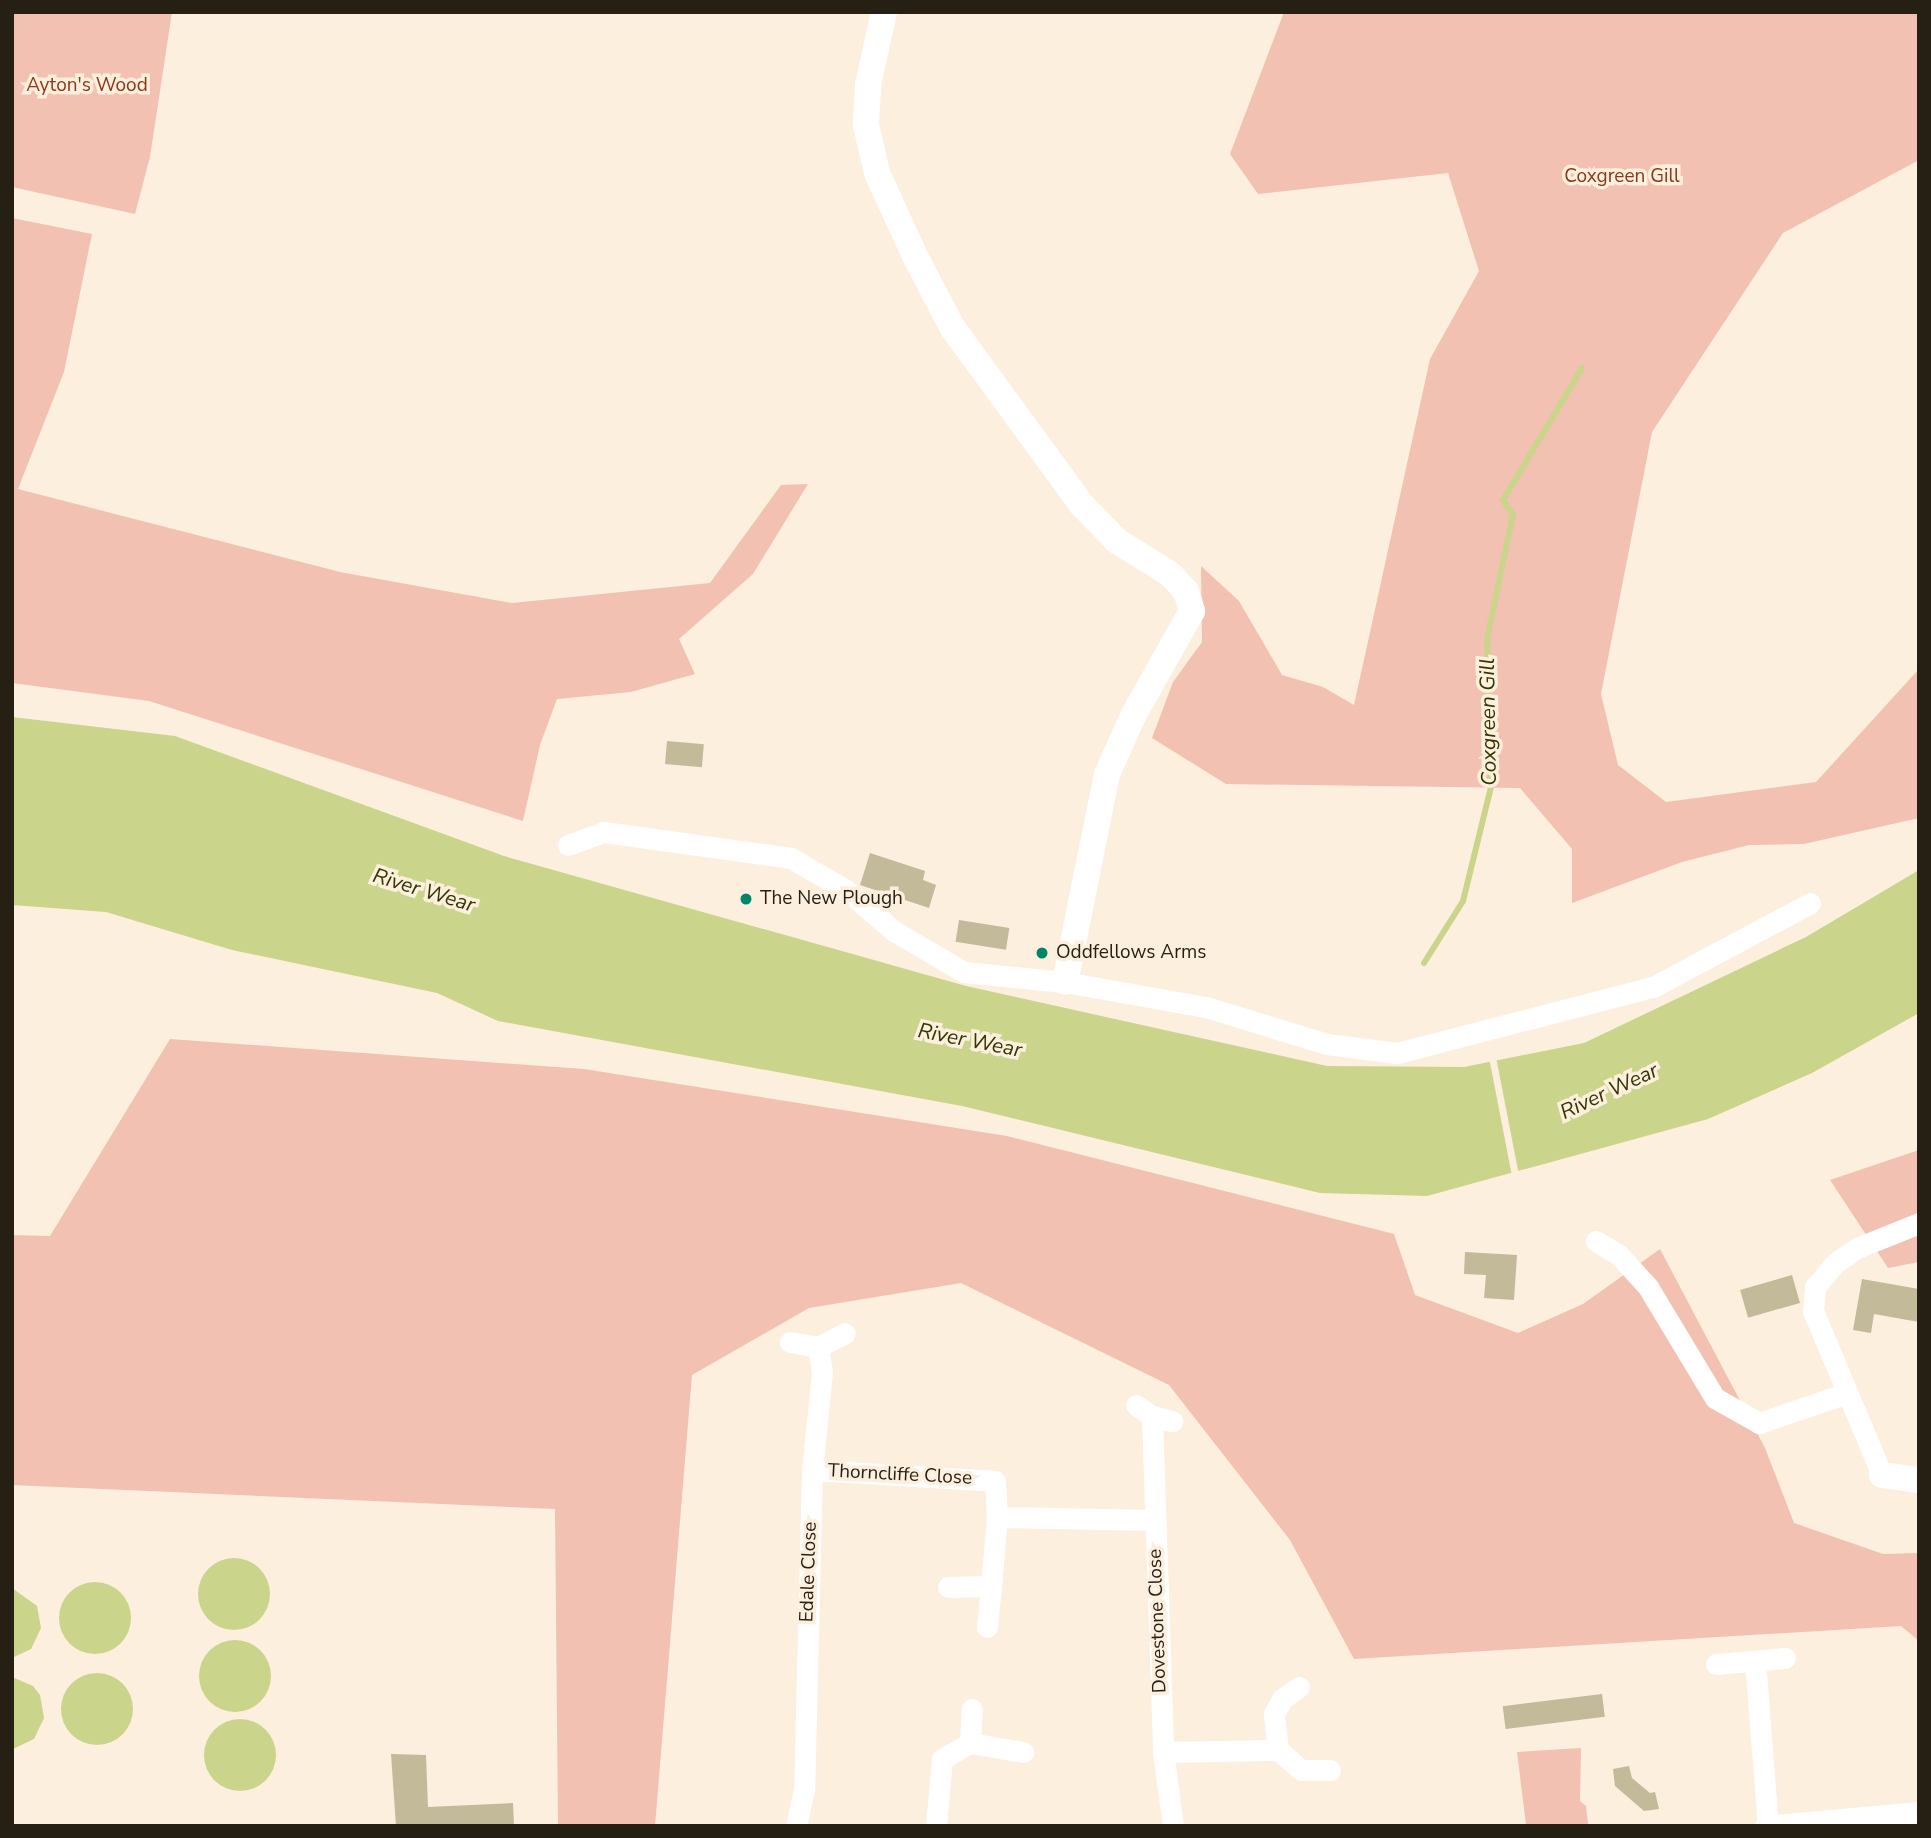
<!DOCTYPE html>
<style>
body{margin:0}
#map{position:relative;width:1931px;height:1838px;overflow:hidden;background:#fcefde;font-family:"Nunito Sans",sans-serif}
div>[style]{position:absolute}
.green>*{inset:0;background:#f2c1b1}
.water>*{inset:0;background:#cad48a}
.round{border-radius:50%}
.pier>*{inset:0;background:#fcefde;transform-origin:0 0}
.stream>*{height:6px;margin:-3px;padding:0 3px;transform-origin:3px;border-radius:3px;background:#cad48a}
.building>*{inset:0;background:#c2ba99;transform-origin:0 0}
.minor>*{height:21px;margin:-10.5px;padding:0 10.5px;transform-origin:10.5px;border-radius:10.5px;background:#fff}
.tertiary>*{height:26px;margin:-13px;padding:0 13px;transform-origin:13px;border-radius:13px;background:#fff}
.dots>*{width:19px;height:19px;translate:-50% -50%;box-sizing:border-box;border:4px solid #fcefde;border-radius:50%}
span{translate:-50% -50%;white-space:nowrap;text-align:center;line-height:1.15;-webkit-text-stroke:7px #fcefde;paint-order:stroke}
.park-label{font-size:19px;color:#8d3716}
.poi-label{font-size:19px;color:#261f14}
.left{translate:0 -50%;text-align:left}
.street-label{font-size:19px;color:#261f14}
.water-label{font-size:21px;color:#333700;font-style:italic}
.frame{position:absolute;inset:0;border:14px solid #261f14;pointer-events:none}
</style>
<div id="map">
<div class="green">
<div style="clip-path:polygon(12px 12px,172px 12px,150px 157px,135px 214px,12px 187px)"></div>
<div style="clip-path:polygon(1284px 12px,1919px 12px,1919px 160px,1783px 233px,1652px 432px,1601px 694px,1618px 765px,1666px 802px,1816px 782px,1919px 669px,1919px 818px,1804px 844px,1749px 845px,1682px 862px,1572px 903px,1572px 849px,1520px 788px,1226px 784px,1152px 738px,1173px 682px,1202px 642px,1201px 566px,1239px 601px,1282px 675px,1323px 687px,1354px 705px,1430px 359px,1479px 271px,1448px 173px,1258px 194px,1230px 154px)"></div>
<div style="clip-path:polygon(12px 218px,92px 234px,64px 372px,18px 489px,340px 572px,512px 603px,710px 583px,781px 485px,808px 484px,753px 574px,679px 639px,695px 674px,631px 692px,557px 699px,540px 745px,523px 821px,149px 701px,12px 683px)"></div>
<div style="clip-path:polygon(170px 1039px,584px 1069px,1007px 1136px,1394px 1234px,1415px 1295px,1518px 1333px,1583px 1304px,1660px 1249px,1765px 1448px,1794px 1523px,1883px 1554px,1919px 1553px,1919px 1641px,1901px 1626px,1354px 1659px,1290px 1540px,1169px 1385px,961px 1283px,809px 1308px,692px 1375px,655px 1826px,558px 1826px,555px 1509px,12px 1485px,12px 1235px,50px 1236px)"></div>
<div style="clip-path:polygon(1919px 1150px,1919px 1262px,1888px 1268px,1830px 1180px)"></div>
<div style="clip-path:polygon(1581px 1748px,1580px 1801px,1586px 1806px,1588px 1824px,1526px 1825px,1517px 1752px)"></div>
</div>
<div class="water">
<div style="clip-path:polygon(12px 717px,175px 736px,504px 856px,966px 986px,1327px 1066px,1464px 1067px,1584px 1043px,1806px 937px,1919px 870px,1919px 1013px,1812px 1073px,1708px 1119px,1427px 1196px,1320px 1193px,962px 1106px,498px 1021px,437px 993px,232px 950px,106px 912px,12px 905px)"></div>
<div class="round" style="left:198px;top:1558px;width:72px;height:72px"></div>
<div class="round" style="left:59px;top:1582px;width:72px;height:72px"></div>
<div style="clip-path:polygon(12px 1588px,37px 1606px,41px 1628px,31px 1649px,12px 1658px)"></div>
<div class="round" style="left:199px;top:1640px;width:72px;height:72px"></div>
<div class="round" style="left:61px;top:1673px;width:72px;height:72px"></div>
<div style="clip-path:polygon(12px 1677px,33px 1686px,40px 1695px,44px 1718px,34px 1739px,13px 1749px)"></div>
<div class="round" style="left:204px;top:1719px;width:72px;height:72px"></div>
</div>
<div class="pier">
<div style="left:1496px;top:1057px;width:122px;height:7px;rotate:79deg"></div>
</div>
<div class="stream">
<div style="left:1424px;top:963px;width:73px;rotate:-57.8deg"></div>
<div style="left:1463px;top:901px;width:117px;rotate:-76.2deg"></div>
<div style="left:1491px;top:787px;width:148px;rotate:-91.5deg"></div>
<div style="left:1487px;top:639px;width:127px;rotate:-78.2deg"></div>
<div style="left:1513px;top:515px;width:18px;rotate:-124deg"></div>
<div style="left:1503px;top:500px;width:154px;rotate:-59.1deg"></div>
</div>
<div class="building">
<div style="left:667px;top:741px;width:37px;height:23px;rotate:5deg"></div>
<div style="clip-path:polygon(870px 853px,925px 871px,923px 880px,936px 885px,929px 908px,860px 885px)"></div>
<div style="left:959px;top:920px;width:51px;height:22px;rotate:9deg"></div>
<div style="clip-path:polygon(1465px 1252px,1517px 1255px,1514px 1300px,1484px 1298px,1486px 1275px,1464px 1274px)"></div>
<div style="left:1792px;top:1275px;width:29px;height:54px;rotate:74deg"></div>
<div style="clip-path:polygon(1862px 1279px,1919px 1289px,1919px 1322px,1874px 1314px,1871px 1333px,1853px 1330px)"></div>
<div style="left:1602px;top:1694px;width:23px;height:100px;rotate:83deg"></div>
<div style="clip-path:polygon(391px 1754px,426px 1755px,428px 1807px,513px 1803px,514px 1826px,396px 1826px)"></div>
<div style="clip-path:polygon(1629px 1766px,1632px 1778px,1650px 1793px,1655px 1792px,1659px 1809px,1644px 1811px,1615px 1786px,1613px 1769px)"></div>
</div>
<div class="minor">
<div style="left:568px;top:845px;width:38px;rotate:-20deg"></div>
<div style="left:604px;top:832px;width:189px;rotate:7.9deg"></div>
<div style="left:791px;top:858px;width:64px;rotate:30.2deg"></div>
<div style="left:846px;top:890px;width:63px;rotate:40.5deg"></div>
<div style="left:894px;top:931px;width:81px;rotate:30.4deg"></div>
<div style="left:964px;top:972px;width:101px;rotate:5.7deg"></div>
<div style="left:1065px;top:982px;width:143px;rotate:10.1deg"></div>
<div style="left:1206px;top:1007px;width:127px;rotate:17deg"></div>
<div style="left:1327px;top:1044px;width:71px;rotate:7.3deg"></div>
<div style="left:1397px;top:1053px;width:264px;rotate:-14.5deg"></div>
<div style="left:1653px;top:987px;width:178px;rotate:-28.1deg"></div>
<div style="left:1596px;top:1241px;width:26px;rotate:31deg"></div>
<div style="left:1618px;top:1254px;width:45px;rotate:47.7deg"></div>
<div style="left:1648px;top:1287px;width:130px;rotate:58.9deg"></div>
<div style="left:1715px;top:1398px;width:51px;rotate:29.6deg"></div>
<div style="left:1759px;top:1423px;width:90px;rotate:-18.8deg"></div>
<div style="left:790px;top:1342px;width:28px;rotate:10deg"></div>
<div style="left:818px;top:1347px;width:25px;rotate:81deg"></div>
<div style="left:822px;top:1372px;width:99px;rotate:95.8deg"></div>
<div style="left:812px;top:1470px;width:319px;rotate:91.4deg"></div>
<div style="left:804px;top:1789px;width:38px;rotate:102deg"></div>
<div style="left:818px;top:1347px;width:30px;rotate:-27deg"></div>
<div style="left:1136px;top:1405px;width:19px;rotate:35deg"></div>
<div style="left:1152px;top:1416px;width:21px;rotate:14deg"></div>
<div style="left:1152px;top:1416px;width:336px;rotate:88.1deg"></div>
<div style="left:1163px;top:1752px;width:75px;rotate:82.3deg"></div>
<div style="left:812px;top:1470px;width:183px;rotate:3.4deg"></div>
<div style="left:995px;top:1481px;width:36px;rotate:87deg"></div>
<div style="left:997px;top:1517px;width:157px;rotate:1.1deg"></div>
<div style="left:1882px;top:1475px;width:178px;rotate:-112.8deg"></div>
<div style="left:1813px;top:1311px;width:24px;rotate:-85deg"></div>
<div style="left:1815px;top:1287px;width:31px;rotate:-50deg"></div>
<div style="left:1835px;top:1263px;width:27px;rotate:-34deg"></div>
<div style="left:1857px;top:1248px;width:67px;rotate:-22deg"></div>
<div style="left:948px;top:1587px;width:43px;rotate:-1.3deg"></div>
<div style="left:991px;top:1586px;width:69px;rotate:-85deg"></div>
<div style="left:987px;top:1627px;width:41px;rotate:-84.4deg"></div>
<div style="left:1755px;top:1661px;width:165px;rotate:85.5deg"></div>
<div style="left:1716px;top:1664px;width:69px;rotate:-5deg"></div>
<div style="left:1299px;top:1687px;width:21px;rotate:145deg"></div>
<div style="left:1282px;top:1699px;width:17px;rotate:118deg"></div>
<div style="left:1274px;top:1714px;width:36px;rotate:84deg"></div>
<div style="left:1278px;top:1750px;width:30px;rotate:41deg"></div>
<div style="left:1301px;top:1770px;width:29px"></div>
<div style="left:970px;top:1743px;width:54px;rotate:9.6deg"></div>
<div style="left:1163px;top:1752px;width:115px;rotate:-1deg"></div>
<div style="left:936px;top:1826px;width:67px;rotate:-84.9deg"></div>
<div style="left:942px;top:1759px;width:32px;rotate:-30deg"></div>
<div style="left:970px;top:1743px;width:34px;rotate:-87deg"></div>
<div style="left:1765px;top:1826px;width:155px;rotate:-5.2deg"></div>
</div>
<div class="tertiary">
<div style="left:884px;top:12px;width:75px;rotate:102.4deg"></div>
<div style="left:868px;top:85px;width:40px;rotate:92.9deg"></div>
<div style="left:866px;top:125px;width:49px;rotate:77.1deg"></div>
<div style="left:877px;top:173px;width:94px;rotate:65.4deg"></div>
<div style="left:916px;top:258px;width:78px;rotate:62.4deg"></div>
<div style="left:952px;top:327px;width:220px;rotate:53.9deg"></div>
<div style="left:1082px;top:505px;width:50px;rotate:45.8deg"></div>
<div style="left:1117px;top:541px;width:62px;rotate:31.9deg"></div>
<div style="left:1170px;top:574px;width:23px;rotate:47deg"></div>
<div style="left:1186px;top:591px;width:21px;rotate:73deg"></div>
<div style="left:1192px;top:611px;width:118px;rotate:119.4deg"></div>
<div style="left:1134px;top:714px;width:66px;rotate:114.2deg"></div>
<div style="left:1107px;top:774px;width:212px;rotate:101.4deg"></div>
<div style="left:1882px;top:1475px;width:37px;rotate:8deg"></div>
</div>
<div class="dots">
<div style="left:746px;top:899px;background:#008569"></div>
<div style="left:1042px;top:953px;background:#008569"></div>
</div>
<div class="park-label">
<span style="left:87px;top:86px">Ayton's Wood</span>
<span style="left:1622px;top:177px">Coxgreen Gill</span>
</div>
<div class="poi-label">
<span class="left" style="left:760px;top:899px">The New Plough</span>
<span class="left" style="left:1056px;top:953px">Oddfellows Arms</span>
</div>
<div class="street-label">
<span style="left:900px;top:1475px;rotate:3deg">Thorncliffe Close</span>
<span style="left:809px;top:1572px;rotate:-88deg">Edale Close</span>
<span style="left:1158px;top:1621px;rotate:-92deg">Dovestone Close</span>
</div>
<div class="water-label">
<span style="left:1488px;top:722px;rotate:-91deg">Coxgreen Gill</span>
<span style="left:424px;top:890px;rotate:17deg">River Wear</span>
<span style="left:970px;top:1040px;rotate:11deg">River Wear</span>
<span style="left:1609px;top:1091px;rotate:-25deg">River Wear</span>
</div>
<div class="frame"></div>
</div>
